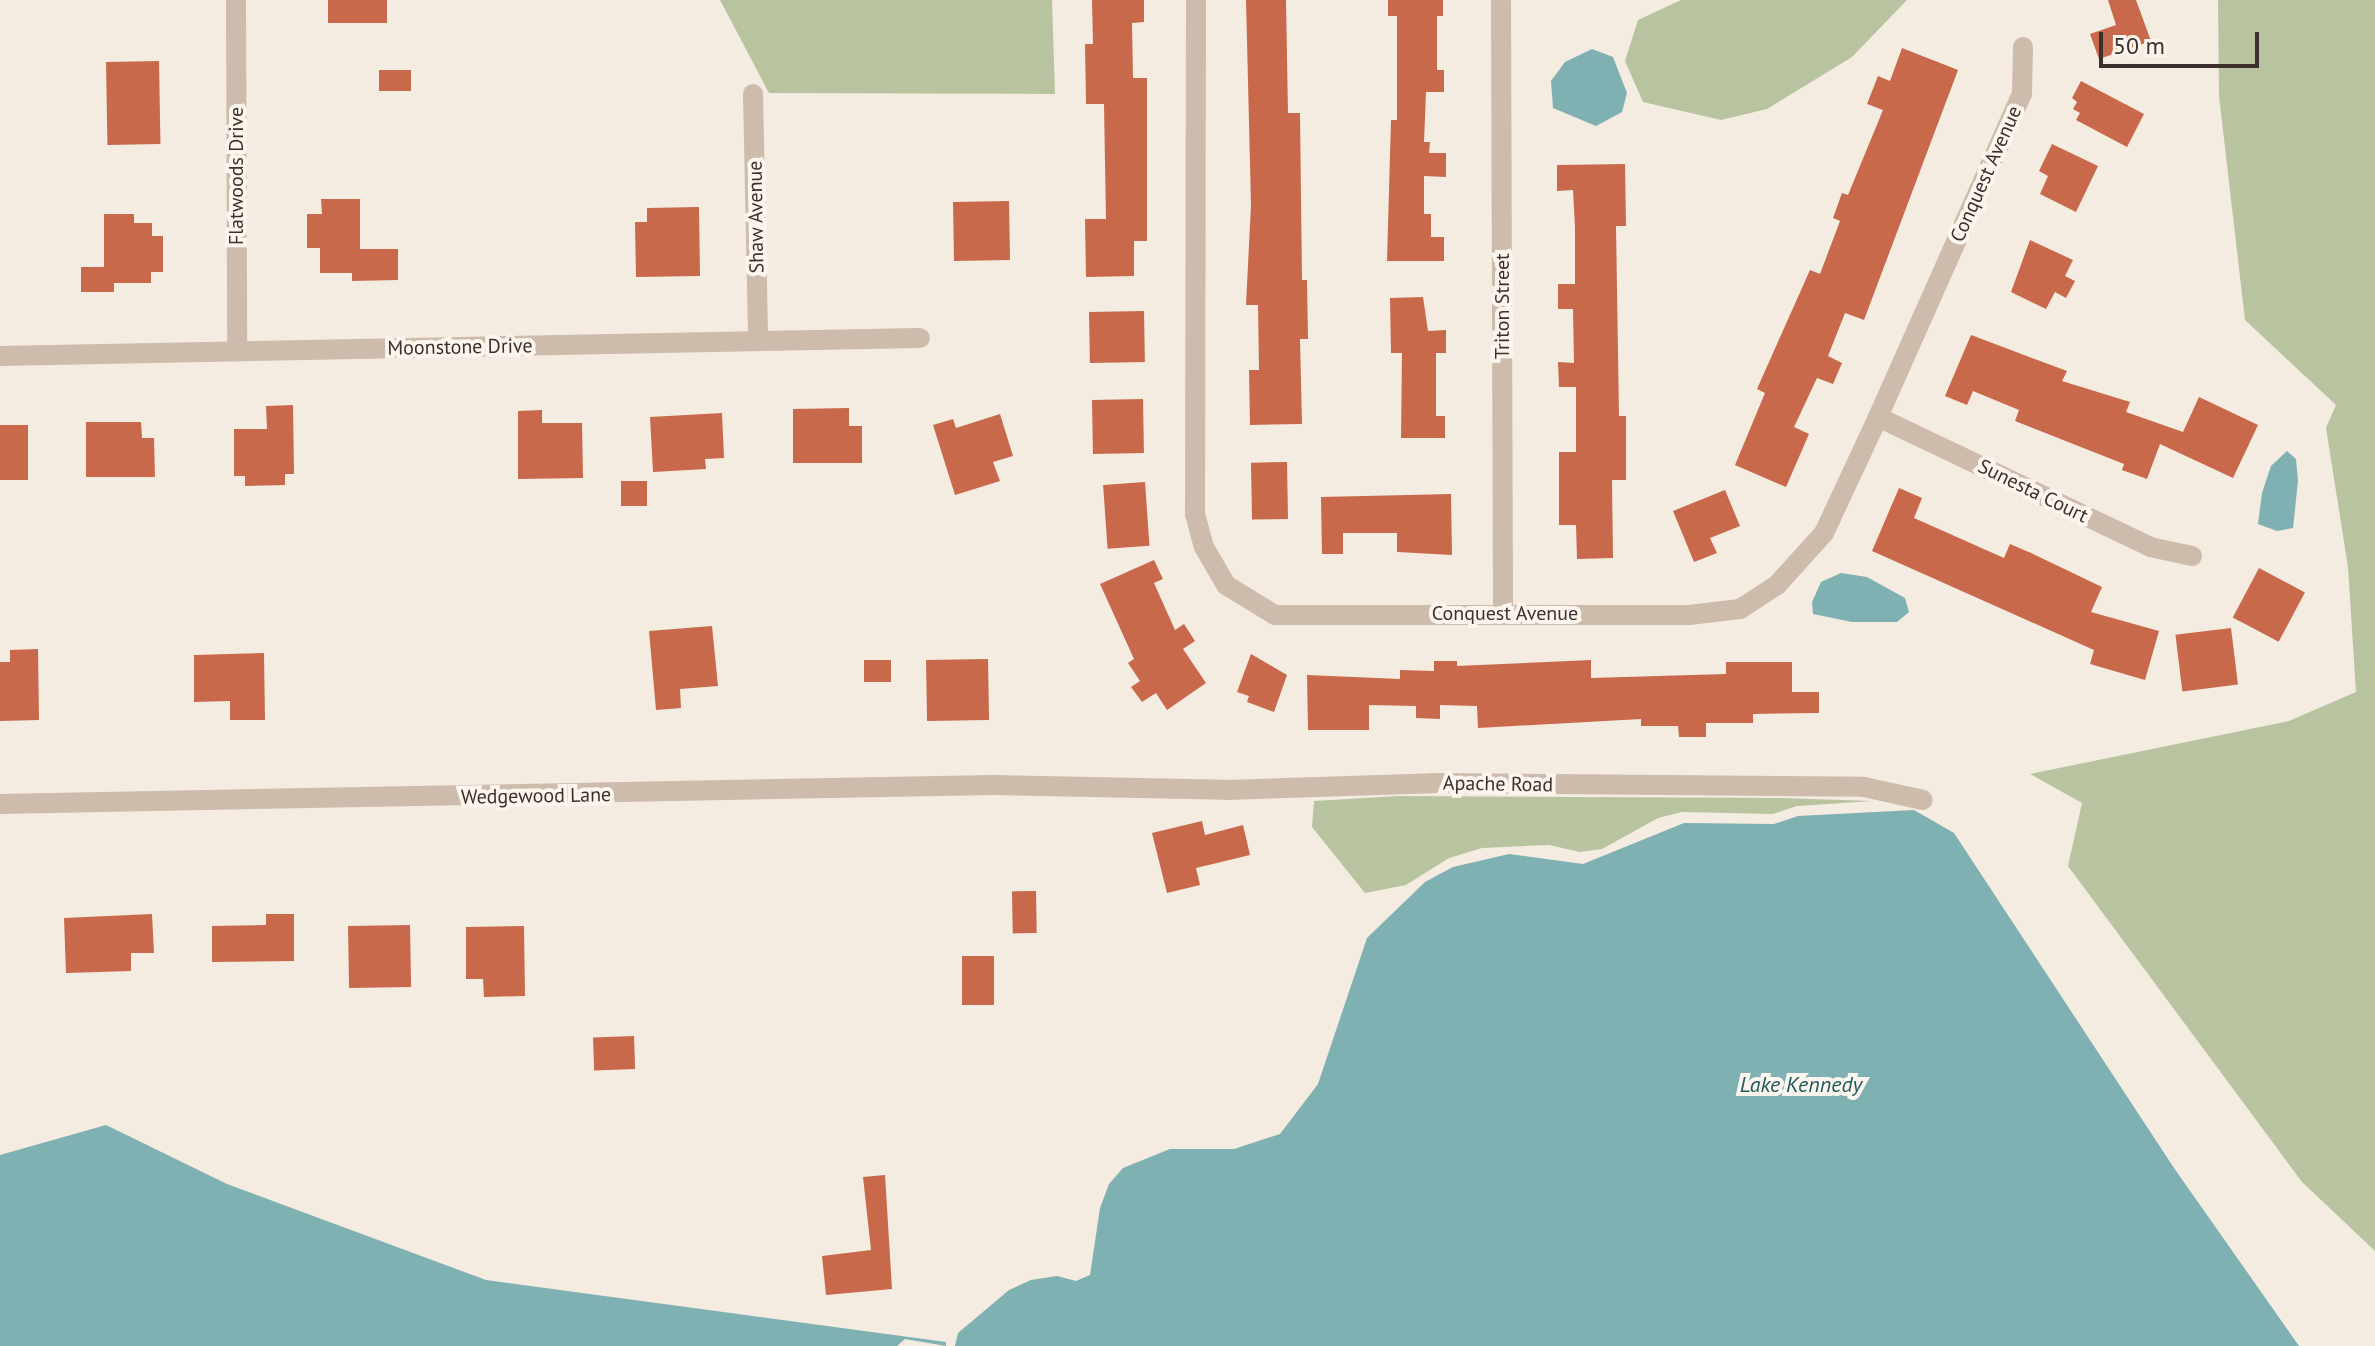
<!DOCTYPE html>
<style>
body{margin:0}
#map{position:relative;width:2375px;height:1346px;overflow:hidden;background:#f4ebe1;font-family:"PT Sans",sans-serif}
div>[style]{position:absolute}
.green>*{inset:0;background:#b8c4a0}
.water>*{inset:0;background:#7fb0b2}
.building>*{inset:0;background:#c8694b;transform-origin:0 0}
.minor>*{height:20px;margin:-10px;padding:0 10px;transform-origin:10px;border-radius:10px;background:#cdbbac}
span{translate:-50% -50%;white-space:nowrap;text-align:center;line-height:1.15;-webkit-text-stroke:8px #fbf5ee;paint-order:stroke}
.street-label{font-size:20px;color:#3b302b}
.water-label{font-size:22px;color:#1f5a5e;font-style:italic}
.scale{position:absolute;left:2099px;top:32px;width:160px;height:36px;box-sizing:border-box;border:4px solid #3b302b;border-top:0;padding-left:10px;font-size:24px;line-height:28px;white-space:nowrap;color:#3b302b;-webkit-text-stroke:6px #fbf5ee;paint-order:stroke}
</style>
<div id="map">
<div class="green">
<div style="clip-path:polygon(720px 0,1052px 0,1055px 94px,769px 93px)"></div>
<div style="clip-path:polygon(1681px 0,1907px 0,1852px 57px,1767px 109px,1721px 120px,1643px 102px,1625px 61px,1638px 20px)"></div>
<div style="clip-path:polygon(2218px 0,2375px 0,2375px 1251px,2302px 1182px,2068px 866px,2082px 803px,2030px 774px,2289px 721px,2356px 692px,2348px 567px,2326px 428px,2336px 405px,2245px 320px,2219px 96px)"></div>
<div style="clip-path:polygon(1399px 796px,1779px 798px,1873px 801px,1797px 806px,1773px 814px,1682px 812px,1658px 818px,1602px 849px,1580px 852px,1549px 845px,1482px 848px,1449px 858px,1406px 885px,1365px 893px,1312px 827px,1314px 801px)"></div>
</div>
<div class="water">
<div style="clip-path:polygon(1592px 49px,1613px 57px,1627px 93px,1622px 112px,1596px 126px,1553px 108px,1551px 81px,1565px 62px)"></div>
<div style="clip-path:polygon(2287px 451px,2296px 459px,2298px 481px,2293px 528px,2277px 531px,2258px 524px,2262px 493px,2271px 466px)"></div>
<div style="clip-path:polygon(1841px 573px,1867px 577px,1905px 598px,1909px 612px,1897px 622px,1852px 622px,1813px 614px,1812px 602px,1821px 582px)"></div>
<div style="clip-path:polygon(1914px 810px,1954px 833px,2174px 1168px,2299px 1346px,955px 1346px,958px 1333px,1009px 1290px,1031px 1280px,1057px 1276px,1076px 1281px,1090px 1275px,1100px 1208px,1109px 1184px,1123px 1168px,1170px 1149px,1234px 1149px,1280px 1134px,1318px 1084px,1367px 938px,1425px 882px,1453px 867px,1509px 854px,1583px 864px,1684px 823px,1774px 824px,1798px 816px)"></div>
<div style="clip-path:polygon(106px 1125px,227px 1184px,486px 1280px,946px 1342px,946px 1346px,905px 1339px,897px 1346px,0 1346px,0 1155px)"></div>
</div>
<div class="building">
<div style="left:328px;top:0;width:59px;height:23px"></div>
<div style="clip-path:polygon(1092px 0,1144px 0,1144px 22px,1132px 23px,1133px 78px,1147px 78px,1147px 241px,1134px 241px,1134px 276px,1086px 277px,1085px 219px,1106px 219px,1104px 104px,1086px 104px,1085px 44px,1093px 44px)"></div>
<div style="clip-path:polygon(1246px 0,1286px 0,1288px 113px,1300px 113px,1302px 280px,1307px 280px,1308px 339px,1300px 339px,1302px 424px,1250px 425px,1249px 370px,1259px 370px,1258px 305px,1246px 305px,1251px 205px)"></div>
<div style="clip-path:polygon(1388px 0,1443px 0,1443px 16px,1437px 16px,1437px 70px,1444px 70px,1444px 92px,1426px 92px,1424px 142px,1430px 142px,1429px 153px,1446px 153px,1446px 177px,1424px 176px,1424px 214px,1431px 214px,1431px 237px,1444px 237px,1444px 261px,1387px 261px,1391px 120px,1397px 120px,1397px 16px,1388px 16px)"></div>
<div style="clip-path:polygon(2108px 0,2136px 0,2151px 41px,2099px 59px,2090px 34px,2116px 25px)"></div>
<div style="clip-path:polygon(1902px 48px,1958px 70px,1864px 320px,1845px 313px,1828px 356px,1842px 363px,1833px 384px,1817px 378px,1794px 427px,1809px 434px,1786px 487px,1735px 465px,1765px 393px,1757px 389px,1810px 270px,1820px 274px,1840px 221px,1833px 218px,1842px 193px,1848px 195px,1883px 110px,1867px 104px,1878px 76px,1890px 81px)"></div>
<div style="left:159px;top:61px;width:83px;height:53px;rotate:89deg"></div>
<div style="left:379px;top:70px;width:32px;height:21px"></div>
<div style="clip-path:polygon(2081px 81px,2144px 114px,2127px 147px,2076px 120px,2080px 113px,2073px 109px,2077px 102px,2072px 98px)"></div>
<div style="clip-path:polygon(2052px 144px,2098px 166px,2076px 212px,2040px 194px,2048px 176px,2039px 171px)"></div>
<div style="clip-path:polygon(1625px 164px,1626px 226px,1616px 226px,1619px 416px,1626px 416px,1626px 480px,1612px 480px,1613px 558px,1577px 559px,1576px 525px,1559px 525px,1559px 452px,1576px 452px,1576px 387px,1559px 387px,1558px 362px,1574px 363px,1573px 309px,1558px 309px,1558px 284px,1575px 284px,1575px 227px,1573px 190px,1557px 191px,1557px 165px)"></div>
<div style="clip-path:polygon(321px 199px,360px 199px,360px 249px,398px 249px,398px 280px,352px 281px,352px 273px,320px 273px,320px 248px,307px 248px,307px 214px,322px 214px)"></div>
<div style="left:1009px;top:201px;width:59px;height:56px;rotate:89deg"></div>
<div style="clip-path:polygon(699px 207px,700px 276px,636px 277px,635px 222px,647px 222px,647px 208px)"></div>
<div style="clip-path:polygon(104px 214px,134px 214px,134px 223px,152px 223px,152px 236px,163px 236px,163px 272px,151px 272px,151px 283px,114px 283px,114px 292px,81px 292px,81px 267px,104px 267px)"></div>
<div style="clip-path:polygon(2030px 240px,2073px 260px,2065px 276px,2075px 281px,2066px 298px,2055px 292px,2046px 309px,2011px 292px)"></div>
<div style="clip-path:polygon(1423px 297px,1428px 331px,1446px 330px,1446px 353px,1436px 353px,1436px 416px,1445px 416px,1445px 438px,1401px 438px,1402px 353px,1391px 353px,1390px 298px)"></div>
<div style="left:1144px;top:311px;width:51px;height:55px;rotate:89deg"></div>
<div style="clip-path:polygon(1971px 335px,2067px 371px,2062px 381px,2130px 402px,2126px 412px,2183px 432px,2199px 397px,2258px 425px,2233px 478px,2160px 444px,2147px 479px,2122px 470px,2124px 464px,2015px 421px,2019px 410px,1973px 391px,1967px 405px,1945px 396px)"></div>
<div style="left:1143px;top:399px;width:54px;height:51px;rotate:89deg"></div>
<div style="clip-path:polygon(293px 405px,294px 474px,285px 474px,285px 485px,245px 486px,245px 476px,234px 476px,234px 429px,267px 429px,266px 406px)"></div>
<div style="clip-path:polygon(849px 408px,849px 426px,862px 426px,862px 463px,793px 463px,793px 409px)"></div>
<div style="clip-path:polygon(542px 410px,542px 423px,582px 423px,583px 478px,518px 479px,518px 411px)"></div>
<div style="clip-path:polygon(722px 413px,724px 458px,705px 459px,706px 469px,653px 472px,650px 417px)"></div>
<div style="clip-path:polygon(1000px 414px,1013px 456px,993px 462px,1000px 481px,955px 495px,933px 425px,953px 419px,956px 428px)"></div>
<div style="clip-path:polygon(86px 422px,141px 422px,142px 438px,154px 438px,155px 477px,86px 477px)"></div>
<div style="left:0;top:425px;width:28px;height:55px"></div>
<div style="left:1287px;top:462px;width:57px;height:36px;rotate:89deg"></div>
<div style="left:621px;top:481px;width:26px;height:25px"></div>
<div style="left:1145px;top:482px;width:64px;height:42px;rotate:86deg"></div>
<div style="clip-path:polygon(1899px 488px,1922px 498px,1914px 518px,2004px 558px,2010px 544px,2031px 553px,2102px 587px,2091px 612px,2159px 631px,2145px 680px,2090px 664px,2094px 650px,1872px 551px)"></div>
<div style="clip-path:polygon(1725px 490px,1740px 526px,1710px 538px,1717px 553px,1694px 562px,1673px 511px)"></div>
<div style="clip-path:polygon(1451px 494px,1452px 555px,1397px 552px,1397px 533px,1343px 533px,1343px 554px,1322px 554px,1321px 497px)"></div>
<div style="clip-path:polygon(1154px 560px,1163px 579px,1154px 583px,1175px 630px,1184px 624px,1195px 641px,1183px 649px,1206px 683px,1167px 710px,1156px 693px,1142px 702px,1131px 687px,1140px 681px,1128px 663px,1134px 659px,1100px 584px)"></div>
<div style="left:2259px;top:568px;width:52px;height:56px;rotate:28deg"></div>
<div style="clip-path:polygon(712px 626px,718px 686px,680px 689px,681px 708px,656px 710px,649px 631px)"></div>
<div style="left:2231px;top:628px;width:57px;height:56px;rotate:83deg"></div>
<div style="clip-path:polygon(38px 649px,39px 720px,0 721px,0 662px,10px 662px,10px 650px)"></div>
<div style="clip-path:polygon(264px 653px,265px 720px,230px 720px,230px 701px,194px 702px,194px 655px)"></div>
<div style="clip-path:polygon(1251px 654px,1287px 675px,1274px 712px,1247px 702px,1249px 696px,1237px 692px)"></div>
<div style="left:988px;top:659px;width:61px;height:62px;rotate:89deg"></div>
<div style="left:864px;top:660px;width:27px;height:22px"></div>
<div style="clip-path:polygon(1591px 660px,1591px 678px,1726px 674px,1726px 662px,1792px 662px,1792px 692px,1819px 692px,1819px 713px,1753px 714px,1753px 723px,1706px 723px,1706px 737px,1679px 737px,1678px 726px,1641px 726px,1641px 719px,1478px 728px,1477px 706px,1440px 705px,1440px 719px,1416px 718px,1416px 706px,1369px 705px,1369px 730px,1308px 730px,1307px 675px,1400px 679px,1400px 670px,1434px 671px,1434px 661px,1457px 661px,1457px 666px)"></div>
<div style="clip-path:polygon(1202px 821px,1205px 835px,1243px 825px,1250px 855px,1196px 868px,1200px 885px,1167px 893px,1152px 833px)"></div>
<div style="left:1036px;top:891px;width:42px;height:24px;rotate:89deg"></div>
<div style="clip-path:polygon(152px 914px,154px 953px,131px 953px,131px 971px,66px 973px,64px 918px)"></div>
<div style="clip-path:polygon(266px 914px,294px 914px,294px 961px,212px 962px,212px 926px,266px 925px)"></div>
<div style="left:410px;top:925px;width:62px;height:62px;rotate:89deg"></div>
<div style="clip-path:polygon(524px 926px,525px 996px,484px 997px,483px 979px,466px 979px,466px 927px)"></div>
<div style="left:962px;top:956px;width:32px;height:49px"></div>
<div style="left:634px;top:1036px;width:33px;height:41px;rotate:88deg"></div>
<div style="clip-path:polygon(885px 1175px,892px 1289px,826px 1295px,822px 1256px,871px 1250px,863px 1177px)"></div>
</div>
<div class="minor">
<div style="left:236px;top:0;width:351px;rotate:89.8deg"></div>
<div style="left:1196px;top:0;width:514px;rotate:90.11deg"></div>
<div style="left:1195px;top:514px;width:34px;rotate:75deg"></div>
<div style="left:1204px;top:547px;width:44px;rotate:59.9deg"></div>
<div style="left:1226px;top:585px;width:57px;rotate:31.5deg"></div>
<div style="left:1275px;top:615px;width:414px"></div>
<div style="left:1689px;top:615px;width:51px;rotate:-6.7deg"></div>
<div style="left:1740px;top:609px;width:44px;rotate:-33deg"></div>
<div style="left:1777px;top:585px;width:70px;rotate:-47.9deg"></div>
<div style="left:1824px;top:533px;width:128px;rotate:-65deg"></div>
<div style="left:1878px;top:417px;width:354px;rotate:-66deg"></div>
<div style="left:2022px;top:94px;width:47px;rotate:-88.8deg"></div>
<div style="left:1501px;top:0;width:611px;rotate:89.81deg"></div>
<div style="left:753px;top:94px;width:247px;rotate:88.8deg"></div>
<div style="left:0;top:356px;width:920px;rotate:-1.12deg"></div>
<div style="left:1878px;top:417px;width:301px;rotate:25.5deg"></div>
<div style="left:2150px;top:547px;width:43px;rotate:12.1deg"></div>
<div style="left:0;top:804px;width:994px;rotate:-1.1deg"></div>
<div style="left:994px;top:785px;width:232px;rotate:1.2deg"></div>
<div style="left:1226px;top:790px;width:207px;rotate:-1.9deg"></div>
<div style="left:1433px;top:783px;width:431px;rotate:0.5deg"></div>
<div style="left:1864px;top:787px;width:60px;rotate:12.4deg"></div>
</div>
<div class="street-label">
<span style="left:1986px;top:174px;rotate:-66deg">Conquest Avenue</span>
<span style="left:236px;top:176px;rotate:-90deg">Flatwoods Drive</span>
<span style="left:756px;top:217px;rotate:-91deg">Shaw Avenue</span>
<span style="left:1502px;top:306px;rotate:-90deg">Triton Street</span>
<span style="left:460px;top:347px;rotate:-1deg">Moonstone Drive</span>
<span style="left:2033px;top:491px;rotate:26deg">Sunesta Court</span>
<span style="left:1505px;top:613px">Conquest Avenue</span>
<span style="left:1498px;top:784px;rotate:1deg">Apache Road</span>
<span style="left:536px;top:796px;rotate:-1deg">Wedgewood Lane</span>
</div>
<div class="water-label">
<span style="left:1801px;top:1085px">Lake Kennedy</span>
</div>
<div class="scale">50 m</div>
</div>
